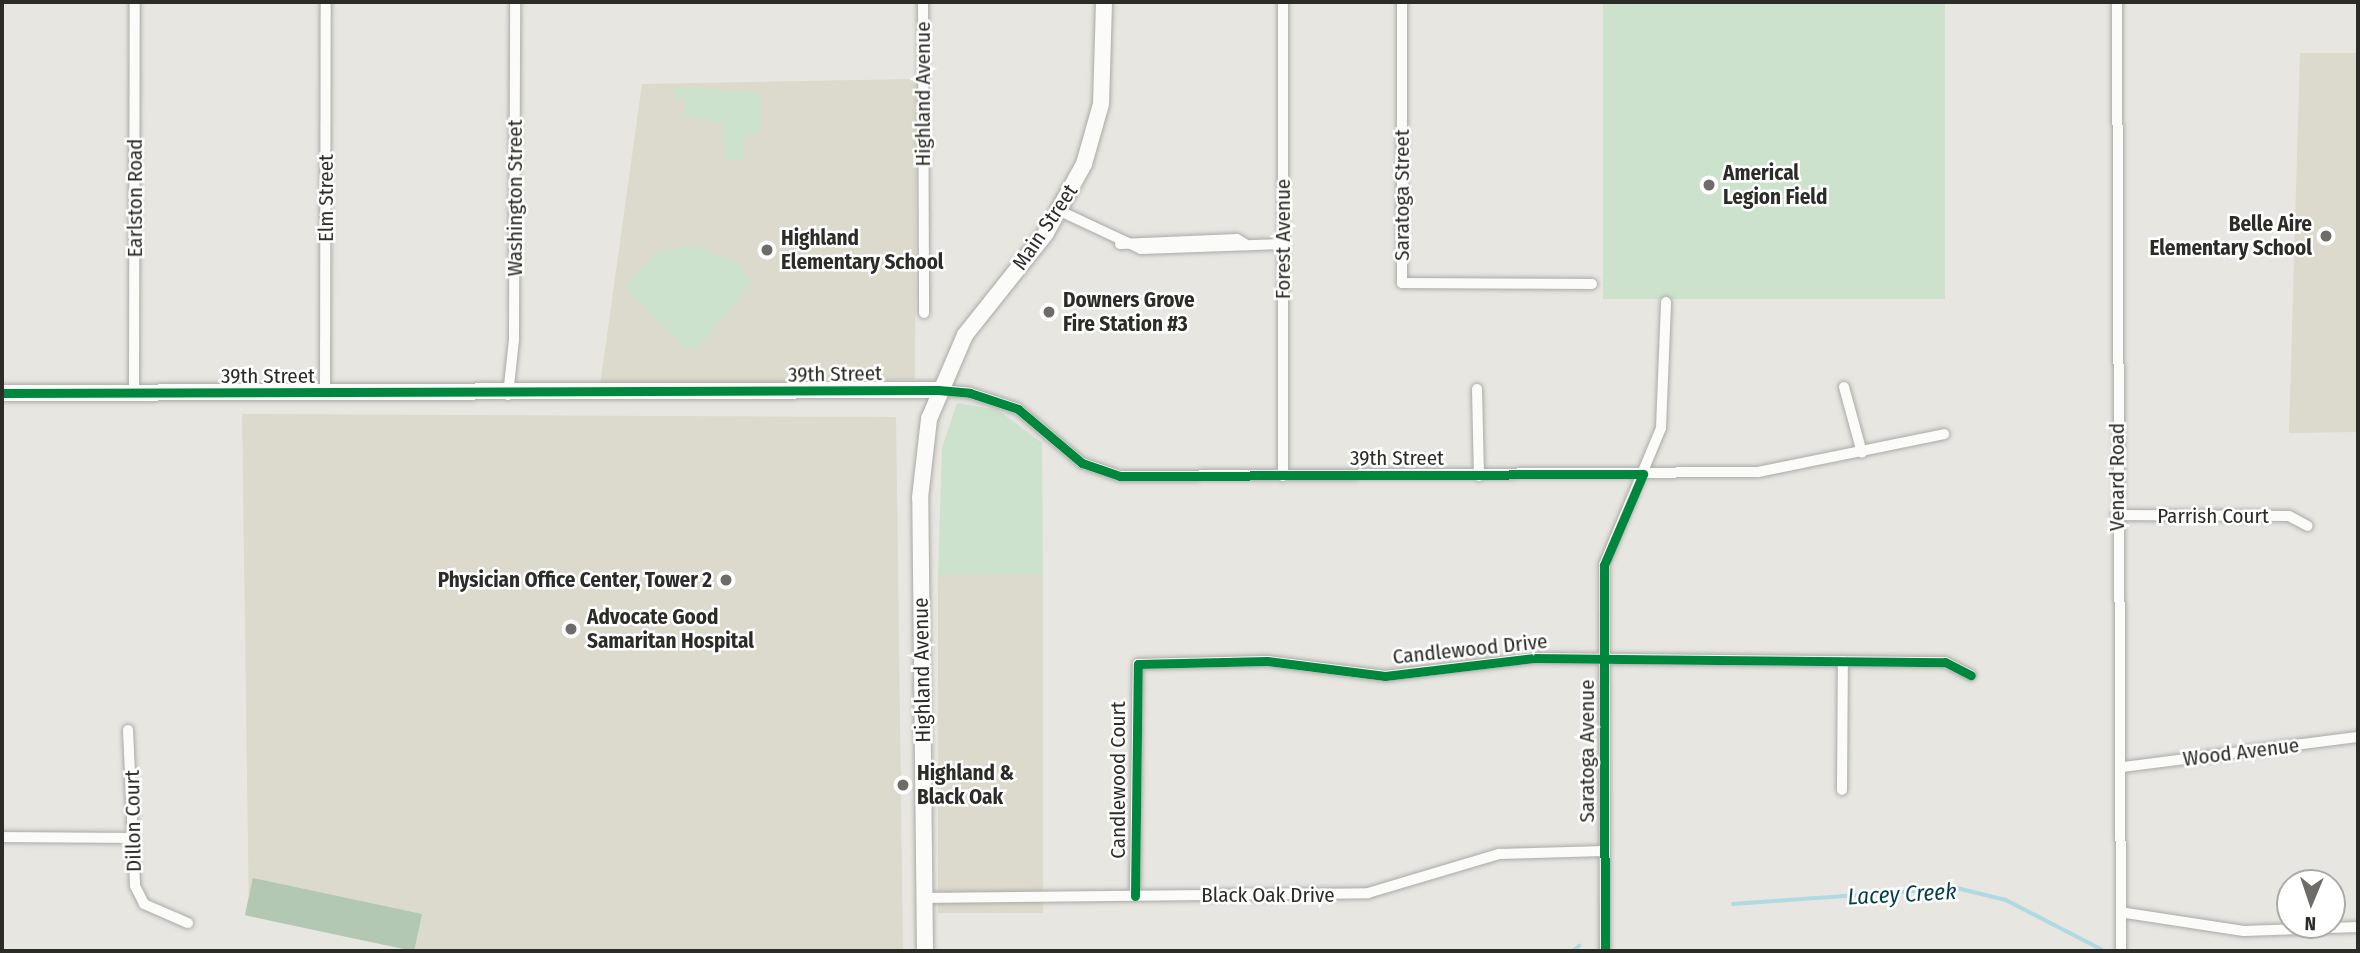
<!DOCTYPE html>
<style>
body{margin:0}
#map{position:relative;width:2360px;height:953px;overflow:hidden;background:#e7e6e1;font-family:"Fira Sans Condensed",sans-serif}
div>[style]{position:absolute}
.built>*{inset:0;background:#dcd9cd;transform-origin:0 0}
.green>*{inset:0;background:#cce2cd;transform-origin:0 0}
.forest>*{inset:0;background:#b2c8b3;transform-origin:0 0}
.stream>*{height:3.5px;margin:-1.75px;padding:0 1.75px;transform-origin:1.75px;border-radius:1.75px;background:#afd9e3}
.roads{filter:drop-shadow(0 0 2px #abaaa6) drop-shadow(0 0 2px #abaaa6)}
.street>*{height:10px;margin:-5px;padding:0 5px;transform-origin:5px;border-radius:5px;background:#fbfbfa}
.secondary>*{height:16px;margin:-8px;padding:0 8px;transform-origin:8px;border-radius:8px;background:#fbfbfa}
.cycleway>*{height:9px;margin:-4.5px;padding:0 4.5px;transform-origin:4.5px;border-radius:4.5px;background:#00873e}
.dots>*{width:19px;height:19px;translate:-50% -50%;box-sizing:border-box;border:4px solid #fff;border-radius:50%}
span{translate:-50% -50%;white-space:nowrap;text-align:center;line-height:1.15;-webkit-text-stroke:5px #fff;paint-order:stroke}
.street-label{font-size:21px;color:#2b2b27}
.poi-label{font-size:21px;color:#2b2b27;font-weight:700}
.left{translate:0 -50%;text-align:left}
.right{translate:-100% -50%;text-align:right}
.water-label{font-size:23px;color:#033e4a;font-style:italic}
.frame{position:absolute;inset:0;border:4px solid #2b2b27;pointer-events:none}
.north{position:absolute;left:2276px;top:869px;width:70px;height:70px;box-sizing:border-box;background:#fff;border:2px solid #aaaaa9;border-radius:50%;rotate:182deg;font-size:19px;font-weight:700;line-height:28px;text-align:center;color:#2b2b27}
.north::after{content:'';display:block;margin:auto;width:24px;height:32px;background:#6d6c68;clip-path:polygon(50% 0,100% 100%,50% 72%,0 100%)}
</style>
<div id="map">
<div class="built">
<div style="clip-path:polygon(2300px 53px,2358px 53px,2358px 432px,2289px 433px)"></div>
<div style="clip-path:polygon(916px 79px,915px 379px,600px 386px,642px 84px)"></div>
<div style="clip-path:polygon(242px 414px,896px 417px,903px 951px,414px 951px,421px 914px,249px 915px)"></div>
<div style="left:1043px;top:574px;width:339px;height:105px;rotate:90deg"></div>
</div>
<div class="green">
<div style="left:1603px;top:2px;width:342px;height:297px"></div>
<div style="clip-path:polygon(675px 87px,760px 92px,760px 134px,744px 135px,743px 161px,725px 160px,722px 123px,685px 115px,686px 100px,675px 99px)"></div>
<div style="clip-path:polygon(698px 245px,738px 264px,752px 282px,699px 348px,684px 348px,624px 286px,655px 253px)"></div>
<div style="clip-path:polygon(957px 403px,998px 410px,1042px 443px,1043px 574px,938px 575px,942px 448px)"></div>
</div>
<div class="forest">
<div style="left:422px;top:914px;width:38px;height:173px;rotate:102deg"></div>
</div>
<div class="stream">
<div style="left:1733px;top:904px;width:225px;rotate:-4.1deg"></div>
<div style="left:1957px;top:888px;width:50px;rotate:13.8deg"></div>
<div style="left:2006px;top:900px;width:107px;rotate:27.3deg"></div>
<div style="left:1573px;top:951px;width:8px;rotate:-40deg"></div>
</div>
<div class="roads">
<div class="street">
<div style="left:923px;top:2px;width:311px;rotate:89.8deg"></div>
<div style="left:1283px;top:2px;width:474px;rotate:90deg"></div>
<div style="left:1402px;top:2px;width:281px;rotate:90deg"></div>
<div style="left:1402px;top:283px;width:190px;rotate:0.3deg"></div>
<div style="left:2117px;top:2px;width:949px;rotate:89.76deg"></div>
<div style="left:1060px;top:211px;width:89px;rotate:25.1deg"></div>
<div style="left:1141px;top:249px;width:142px;rotate:-2deg"></div>
<div style="left:1120px;top:244px;width:117px;rotate:-2.4deg"></div>
<div style="left:1237px;top:239px;width:12px;rotate:31deg"></div>
<div style="left:1844px;top:387px;width:68px;rotate:74.7deg"></div>
<div style="left:1477px;top:389px;width:87px;rotate:88.7deg"></div>
<div style="left:938px;top:390px;width:32px;rotate:5deg"></div>
<div style="left:970px;top:393px;width:51px;rotate:18.4deg"></div>
<div style="left:1018px;top:409px;width:84px;rotate:40.2deg"></div>
<div style="left:1082px;top:463px;width:40px;rotate:18.9deg"></div>
<div style="left:1120px;top:476px;width:638px;rotate:-0.36deg"></div>
<div style="left:1758px;top:472px;width:190px;rotate:-11.5deg"></div>
<div style="left:325px;top:393px;width:391px;rotate:-89.9deg"></div>
<div style="left:134px;top:394px;width:392px;rotate:-89.9deg"></div>
<div style="left:508px;top:395px;width:55px;rotate:-83.8deg"></div>
<div style="left:514px;top:340px;width:338px;rotate:-89.8deg"></div>
<div style="left:2116px;top:515px;width:173px;rotate:0.3deg"></div>
<div style="left:2289px;top:516px;width:21px;rotate:28deg"></div>
<div style="left:128px;top:730px;width:156px;rotate:87.4deg"></div>
<div style="left:135px;top:886px;width:20px;rotate:63deg"></div>
<div style="left:144px;top:904px;width:48px;rotate:23.4deg"></div>
<div style="left:2123px;top:767px;width:237px;rotate:-7.3deg"></div>
<div style="left:1842px;top:790px;width:129px;rotate:-89.6deg"></div>
<div style="left:2px;top:837px;width:130px;rotate:0.4deg"></div>
<div style="left:1135px;top:896px;width:232px;rotate:-89.3deg"></div>
<div style="left:1138px;top:664px;width:129px;rotate:-1.3deg"></div>
<div style="left:1267px;top:661px;width:119px;rotate:7.2deg"></div>
<div style="left:1385px;top:676px;width:150px;rotate:-6.9deg"></div>
<div style="left:1534px;top:658px;width:411px;rotate:0.6deg"></div>
<div style="left:1945px;top:662px;width:29px;rotate:27deg"></div>
<div style="left:925px;top:898px;width:443px;rotate:-0.6deg"></div>
<div style="left:1368px;top:893px;width:137px;rotate:-16.6deg"></div>
<div style="left:1499px;top:854px;width:105px;rotate:-1.6deg"></div>
<div style="left:2126px;top:913px;width:119px;rotate:8.7deg"></div>
<div style="left:2244px;top:931px;width:114px;rotate:-2deg"></div>
<div style="left:1605px;top:951px;width:386px;rotate:-90.1deg"></div>
<div style="left:1604px;top:565px;width:148px;rotate:-67.4deg"></div>
<div style="left:1661px;top:428px;width:126px;rotate:-87.7deg"></div>
</div>
<div class="secondary">
<div style="left:2px;top:393px;width:936px;rotate:-0.18deg"></div>
<div style="left:925px;top:951px;width:453px;rotate:-90.6deg"></div>
<div style="left:920px;top:498px;width:80px;rotate:-83.5deg"></div>
<div style="left:929px;top:419px;width:91px;rotate:-66.8deg"></div>
<div style="left:965px;top:335px;width:130px;rotate:-51.5deg"></div>
<div style="left:1046px;top:233px;width:79px;rotate:-61.2deg"></div>
<div style="left:1084px;top:164px;width:62px;rotate:-74.2deg"></div>
<div style="left:1101px;top:104px;width:102px;rotate:-88.3deg"></div>
</div>
</div>
<div class="cycleway">
<div style="left:2px;top:393px;width:936px;rotate:-0.18deg"></div>
<div style="left:938px;top:390px;width:32px;rotate:5deg"></div>
<div style="left:970px;top:393px;width:51px;rotate:18.4deg"></div>
<div style="left:1018px;top:409px;width:84px;rotate:40.2deg"></div>
<div style="left:1082px;top:463px;width:40px;rotate:18.9deg"></div>
<div style="left:1120px;top:476px;width:523px;rotate:-0.22deg"></div>
<div style="left:1643px;top:474px;width:99px;rotate:113.2deg"></div>
<div style="left:1604px;top:565px;width:386px;rotate:89.9deg"></div>
<div style="left:1135px;top:896px;width:232px;rotate:-89.3deg"></div>
<div style="left:1138px;top:664px;width:129px;rotate:-1.3deg"></div>
<div style="left:1267px;top:661px;width:119px;rotate:7.2deg"></div>
<div style="left:1385px;top:676px;width:150px;rotate:-6.9deg"></div>
<div style="left:1534px;top:658px;width:411px;rotate:0.6deg"></div>
<div style="left:1945px;top:662px;width:29px;rotate:27deg"></div>
</div>
<div class="dots">
<div style="left:1709px;top:185px;background:#6d6c68"></div>
<div style="left:2326px;top:236px;background:#6d6c68"></div>
<div style="left:767px;top:250px;background:#6d6c68"></div>
<div style="left:1049px;top:312px;background:#6d6c68"></div>
<div style="left:726px;top:580px;background:#6d6c68"></div>
<div style="left:571px;top:629px;background:#6d6c68"></div>
<div style="left:903px;top:785px;background:#6d6c68"></div>
</div>
<div class="street-label">
<span style="left:923px;top:94px;rotate:-90deg">Highland Avenue</span>
<span style="left:1402px;top:195px;rotate:-90deg">Saratoga Street</span>
<span style="left:135px;top:198px;rotate:-90deg">Earlston Road</span>
<span style="left:326px;top:198px;rotate:-90deg">Elm Street</span>
<span style="left:515px;top:198px;rotate:-90deg">Washington Street</span>
<span style="left:1045px;top:227px;rotate:-56deg">Main Street</span>
<span style="left:1283px;top:239px;rotate:-90deg">Forest Avenue</span>
<span style="left:835px;top:374px;rotate:-1deg">39th Street</span>
<span style="left:268px;top:376px">39th Street</span>
<span style="left:1397px;top:458px">39th Street</span>
<span style="left:2117px;top:477px;rotate:-90deg">Venard Road</span>
<span style="left:2213px;top:516px">Parrish Court</span>
<span style="left:1470px;top:649px;rotate:-6deg">Candlewood Drive</span>
<span style="left:922px;top:670px;rotate:-91deg">Highland Avenue</span>
<span style="left:1587px;top:751px;rotate:-90deg">Saratoga Avenue</span>
<span style="left:2241px;top:752px;rotate:-7deg">Wood Avenue</span>
<span style="left:1118px;top:780px;rotate:-90deg">Candlewood Court</span>
<span style="left:133px;top:821px;rotate:-91deg">Dillon Court</span>
<span style="left:1268px;top:895px">Black Oak Drive</span>
</div>
<div class="poi-label">
<span class="left" style="left:1723px;top:185px">Americal<br>Legion Field</span>
<span class="right" style="left:2312px;top:236px">Belle Aire<br>Elementary School</span>
<span class="left" style="left:781px;top:250px">Highland<br>Elementary School</span>
<span class="left" style="left:1063px;top:312px">Downers Grove<br>Fire Station #3</span>
<span class="right" style="left:712px;top:580px">Physician Office Center, Tower 2</span>
<span class="left" style="left:587px;top:629px">Advocate Good<br>Samaritan Hospital</span>
<span class="left" style="left:917px;top:785px">Highland &amp;<br>Black Oak</span>
</div>
<div class="water-label">
<span style="left:1902px;top:894px;rotate:-3deg">Lacey Creek</span>
</div>
<div class="frame"></div>
<div class="north">N</div>
</div>
